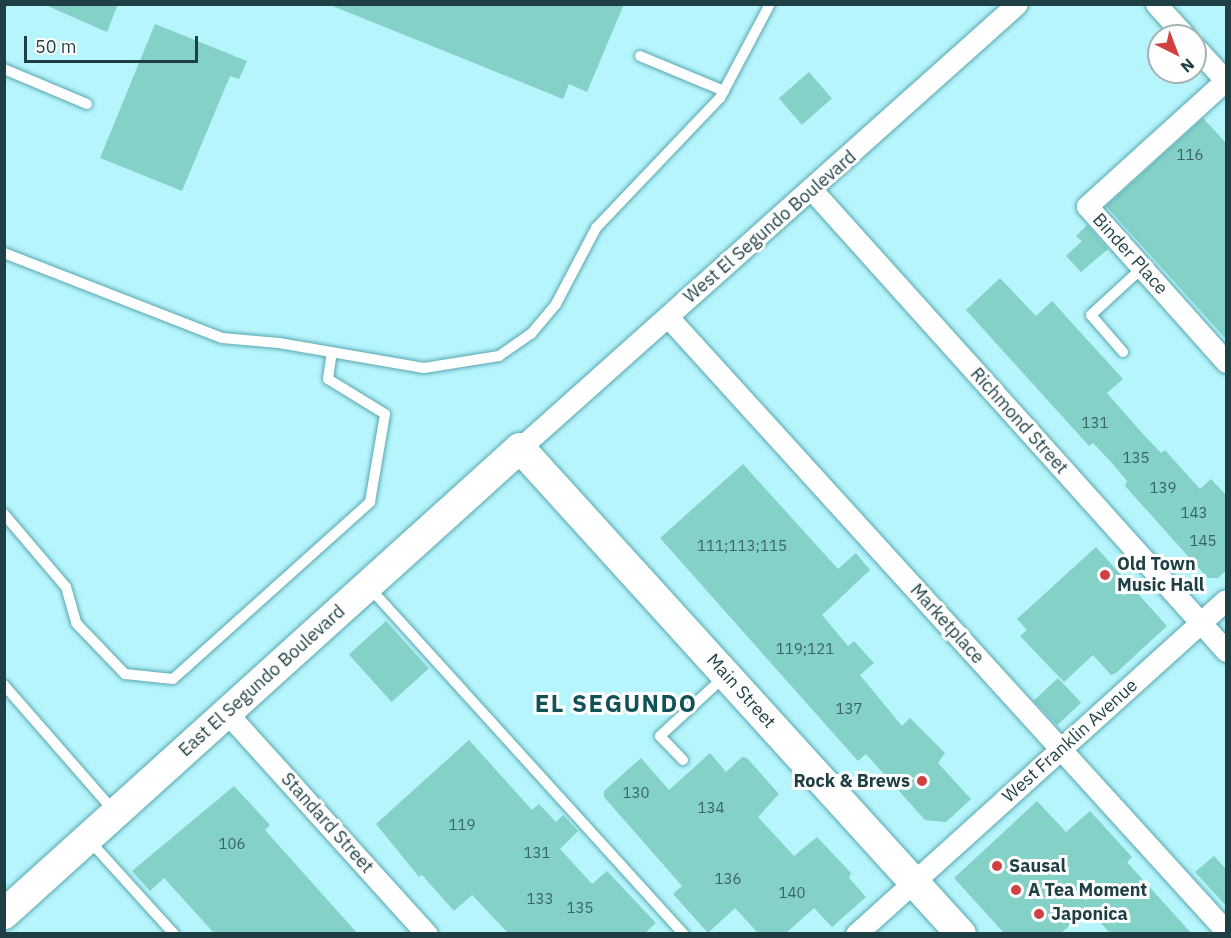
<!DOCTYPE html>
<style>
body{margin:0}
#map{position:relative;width:1231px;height:938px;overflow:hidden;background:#b7f5fc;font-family:"IBM Plex Sans",sans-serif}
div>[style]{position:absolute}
.building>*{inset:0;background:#84d1c7;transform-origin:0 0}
.roads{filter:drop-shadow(0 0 2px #58a7af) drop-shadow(0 0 2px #58a7af)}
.lane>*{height:10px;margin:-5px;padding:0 5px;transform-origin:5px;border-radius:5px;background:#fff}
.street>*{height:21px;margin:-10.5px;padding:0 10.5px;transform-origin:10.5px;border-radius:10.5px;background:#fff}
.secondary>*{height:30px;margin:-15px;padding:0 15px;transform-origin:15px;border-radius:15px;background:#fff}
.dots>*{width:16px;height:16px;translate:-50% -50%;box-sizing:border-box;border:3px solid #fff;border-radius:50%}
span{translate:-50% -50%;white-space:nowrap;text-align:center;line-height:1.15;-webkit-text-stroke:6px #fff;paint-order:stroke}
.number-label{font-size:15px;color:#386464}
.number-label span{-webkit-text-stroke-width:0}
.street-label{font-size:18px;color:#1e3f43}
.poi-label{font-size:18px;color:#1e3f43;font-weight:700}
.left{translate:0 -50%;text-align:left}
.right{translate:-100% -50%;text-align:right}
.district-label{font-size:24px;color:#115258;font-weight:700;letter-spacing:1.5px}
.frame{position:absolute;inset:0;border:6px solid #1e3f43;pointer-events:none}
.north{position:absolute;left:1147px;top:24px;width:60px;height:60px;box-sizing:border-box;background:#fff;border:2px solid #a5b2b4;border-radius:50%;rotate:138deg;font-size:16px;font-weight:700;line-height:24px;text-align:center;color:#1e3f43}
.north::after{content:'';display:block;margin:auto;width:21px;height:27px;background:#d04140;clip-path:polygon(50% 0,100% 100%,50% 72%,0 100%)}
.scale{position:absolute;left:24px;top:36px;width:174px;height:27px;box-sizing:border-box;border:3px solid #1e3f43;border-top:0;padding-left:8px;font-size:18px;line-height:21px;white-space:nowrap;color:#1e3f43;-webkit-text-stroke:4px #fff;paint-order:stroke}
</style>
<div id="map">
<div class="building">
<div style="clip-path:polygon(43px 4px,118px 4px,107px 32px)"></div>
<div style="clip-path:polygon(624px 4px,587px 92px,569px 84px,563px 99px,330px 5px)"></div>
<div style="clip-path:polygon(155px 24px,247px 61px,239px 79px,230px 76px,182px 191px,100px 158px)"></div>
<div style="left:809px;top:72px;width:35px;height:40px;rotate:49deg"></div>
<div style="clip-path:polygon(1203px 118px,1227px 144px,1227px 340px,1106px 206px)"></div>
<div style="clip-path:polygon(1087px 225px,1108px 249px,1081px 272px,1066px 256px,1082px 241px,1076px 236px)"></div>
<div style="clip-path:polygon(1000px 278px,1036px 316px,1052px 301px,1123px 379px,1107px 393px,1143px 434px,1161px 453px,1165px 450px,1200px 489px,1211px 479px,1227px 496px,1227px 570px,1218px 578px,1208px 578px,1195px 564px,1125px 486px,1127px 481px,1112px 463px,1093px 443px,1089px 446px,966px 310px)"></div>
<div style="clip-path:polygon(743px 464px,838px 569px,856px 553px,870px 570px,822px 615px,848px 646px,854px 641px,874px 663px,860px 675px,902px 726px,910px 718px,945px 753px,938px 763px,971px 799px,946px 822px,925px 820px,866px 754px,858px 761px,660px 538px)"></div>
<div style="clip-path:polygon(1096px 547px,1167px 626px,1116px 673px,1111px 675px,1093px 655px,1064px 682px,1020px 636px,1027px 630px,1017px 619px)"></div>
<div style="left:386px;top:621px;width:64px;height:50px;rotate:48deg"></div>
<div style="left:1058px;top:678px;width:34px;height:33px;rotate:47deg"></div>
<div style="clip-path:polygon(469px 740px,532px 810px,539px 804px,556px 822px,563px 815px,578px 831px,560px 849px,592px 884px,607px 871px,656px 923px,645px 933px,508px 933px,472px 895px,454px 911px,422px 875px,419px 877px,376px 824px)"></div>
<div style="clip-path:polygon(710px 753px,726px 772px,742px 757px,747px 758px,779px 794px,758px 817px,794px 856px,817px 837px,851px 873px,849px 878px,866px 897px,832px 927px,814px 908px,786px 933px,758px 933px,735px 908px,708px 933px,673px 894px,682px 886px,604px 797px,604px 791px,641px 758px,669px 790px)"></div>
<div style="clip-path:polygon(234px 786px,270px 825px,265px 830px,357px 933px,214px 933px,164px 878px,150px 891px,132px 871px)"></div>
<div style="clip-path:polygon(1037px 801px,1066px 832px,1090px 811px,1132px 857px,1127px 862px,1191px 933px,1110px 933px,1088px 909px,1061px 933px,1004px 933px,954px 878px)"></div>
<div style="clip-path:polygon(1214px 856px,1227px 870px,1227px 907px,1195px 872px)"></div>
</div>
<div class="roads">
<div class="lane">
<div style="left:640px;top:56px;width:91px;rotate:22.6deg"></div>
<div style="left:4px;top:69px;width:90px;rotate:22.9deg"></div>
<div style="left:4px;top:253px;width:234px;rotate:21.3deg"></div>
<div style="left:222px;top:338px;width:57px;rotate:5deg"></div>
<div style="left:279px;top:343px;width:147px;rotate:9.8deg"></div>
<div style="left:424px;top:368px;width:76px;rotate:-9.1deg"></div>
<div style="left:499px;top:356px;width:39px;rotate:-35deg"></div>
<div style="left:531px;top:334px;width:39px;rotate:-50deg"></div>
<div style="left:556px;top:304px;width:86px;rotate:-62.2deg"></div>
<div style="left:596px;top:228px;width:180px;rotate:-46.4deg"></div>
<div style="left:720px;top:98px;width:106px;rotate:-62deg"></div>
<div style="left:1123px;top:352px;width:49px;rotate:-130.9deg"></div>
<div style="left:1091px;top:315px;width:69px;rotate:-42.7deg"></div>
<div style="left:4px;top:514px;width:96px;rotate:49.7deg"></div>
<div style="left:66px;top:587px;width:37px;rotate:74deg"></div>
<div style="left:76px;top:623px;width:71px;rotate:46.1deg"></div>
<div style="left:125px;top:674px;width:48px;rotate:5.9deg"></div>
<div style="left:173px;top:679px;width:265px;rotate:-41.9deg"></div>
<div style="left:370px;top:502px;width:89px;rotate:-80.3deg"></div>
<div style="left:385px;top:414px;width:67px;rotate:-148.4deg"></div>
<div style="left:328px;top:379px;width:27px;rotate:-82deg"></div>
<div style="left:368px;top:586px;width:470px;rotate:47.8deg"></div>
<div style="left:4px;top:685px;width:167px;rotate:48.9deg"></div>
<div style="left:683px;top:760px;width:33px;rotate:-134deg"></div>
<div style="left:660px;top:736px;width:87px;rotate:-42.7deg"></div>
<div style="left:89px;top:840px;width:127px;rotate:47.9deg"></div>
</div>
<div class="street">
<div style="left:1156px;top:4px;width:43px;rotate:47.8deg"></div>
<div style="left:1195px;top:47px;width:46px;rotate:47.6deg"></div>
<div style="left:1226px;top:80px;width:188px;rotate:137.8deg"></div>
<div style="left:1087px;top:206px;width:209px;rotate:48.3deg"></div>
<div style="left:812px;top:190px;width:620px;rotate:48.07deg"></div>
<div style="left:668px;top:317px;width:830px;rotate:47.74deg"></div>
<div style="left:520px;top:448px;width:666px;rotate:-41.78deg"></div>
<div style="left:227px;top:713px;width:298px;rotate:47.9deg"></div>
<div style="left:856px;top:934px;width:498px;rotate:-42.1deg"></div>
</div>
<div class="secondary">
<div style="left:4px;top:914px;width:695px;rotate:-42.09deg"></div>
<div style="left:520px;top:448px;width:656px;rotate:47.78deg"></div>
</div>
</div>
<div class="dots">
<div style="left:1105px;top:575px;background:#d04140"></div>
<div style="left:922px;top:781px;background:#d04140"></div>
<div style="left:997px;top:866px;background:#d04140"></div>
<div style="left:1016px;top:890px;background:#d04140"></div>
<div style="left:1039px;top:914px;background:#d04140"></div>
</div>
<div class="number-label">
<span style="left:1190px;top:155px">116</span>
<span style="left:1095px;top:423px">131</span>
<span style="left:1136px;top:458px">135</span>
<span style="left:1163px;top:488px">139</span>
<span style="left:1194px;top:513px">143</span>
<span style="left:1203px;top:541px">145</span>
<span style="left:742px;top:546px">111;113;115</span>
<span style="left:805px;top:649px">119;121</span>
<span style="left:849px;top:709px">137</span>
<span style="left:636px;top:793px">130</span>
<span style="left:711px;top:808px">134</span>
<span style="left:462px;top:825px">119</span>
<span style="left:232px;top:844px">106</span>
<span style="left:537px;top:853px">131</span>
<span style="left:728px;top:879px">136</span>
<span style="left:792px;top:893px">140</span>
<span style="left:540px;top:899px">133</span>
<span style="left:580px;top:908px">135</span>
</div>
<div class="street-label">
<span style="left:770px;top:227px;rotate:-41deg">West El Segundo Boulevard</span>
<span style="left:1130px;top:254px;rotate:48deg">Binder Place</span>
<span style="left:1019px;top:421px;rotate:48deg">Richmond Street</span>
<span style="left:947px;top:624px;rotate:48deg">Marketplace</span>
<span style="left:262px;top:681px;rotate:-42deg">East El Segundo Boulevard</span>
<span style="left:741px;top:691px;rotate:48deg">Main Street</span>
<span style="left:1070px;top:741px;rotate:-42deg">West Franklin Avenue</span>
<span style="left:327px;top:823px;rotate:48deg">Standard Street</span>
</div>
<div class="poi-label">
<span class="left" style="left:1117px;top:575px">Old Town<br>Music Hall</span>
<span class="right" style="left:910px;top:781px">Rock &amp; Brews</span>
<span class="left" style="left:1009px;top:866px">Sausal</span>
<span class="left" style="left:1028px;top:890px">A Tea Moment</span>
<span class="left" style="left:1051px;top:914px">Japonica</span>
</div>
<div class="district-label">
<span style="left:616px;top:704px">EL SEGUNDO</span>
</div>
<div class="frame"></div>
<div class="north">N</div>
<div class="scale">50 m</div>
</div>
